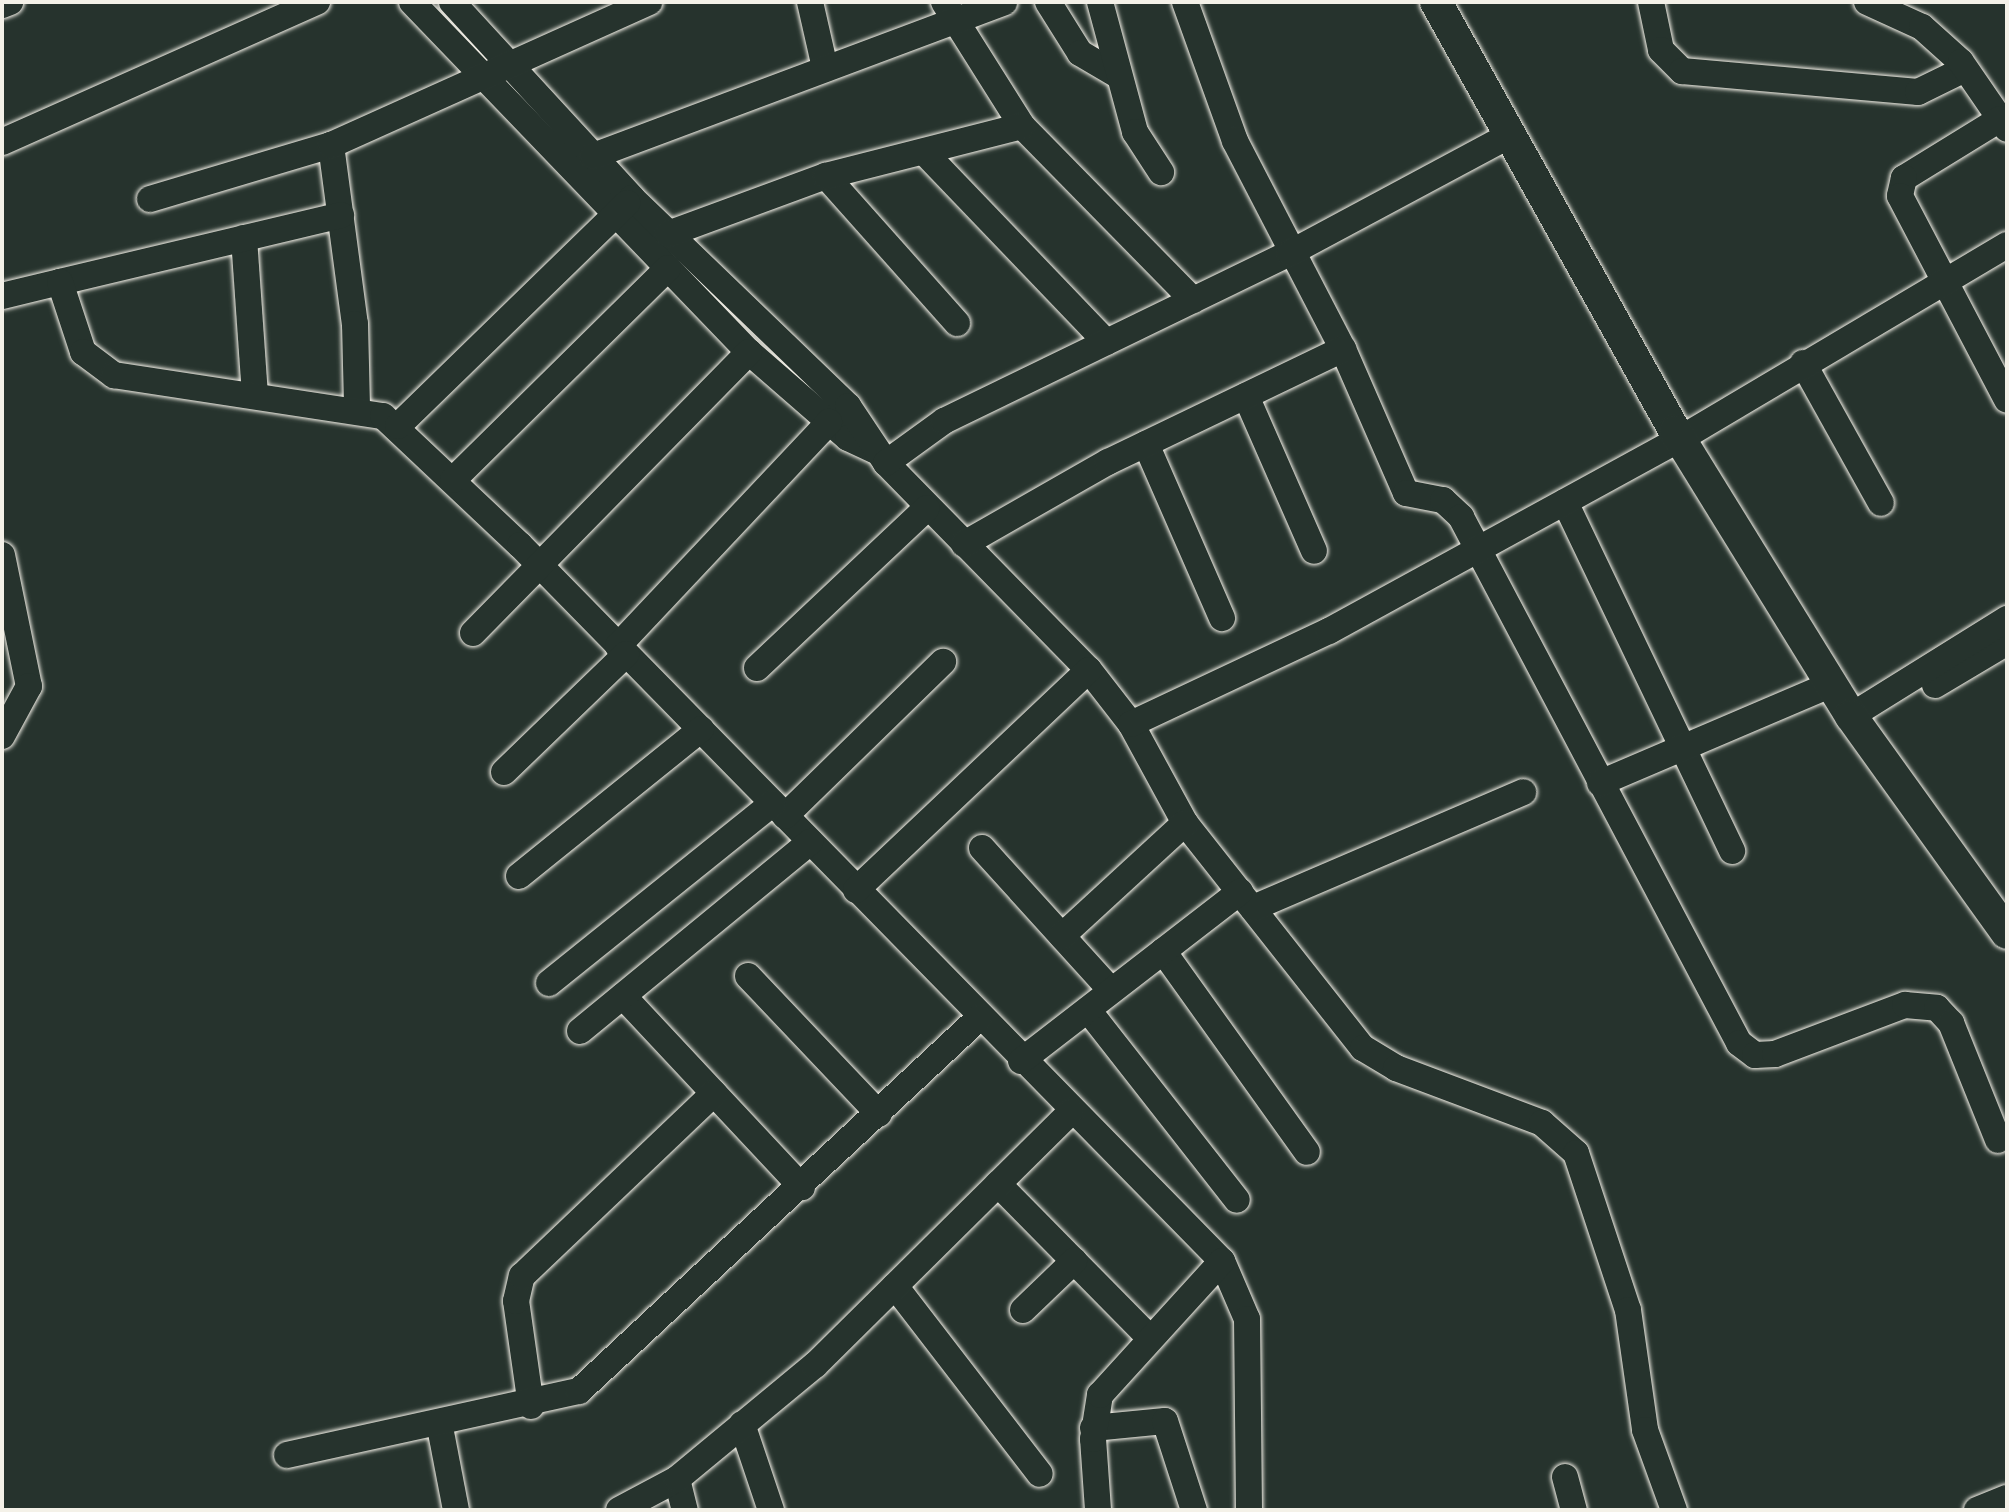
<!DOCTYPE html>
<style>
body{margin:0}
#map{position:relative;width:2009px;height:1512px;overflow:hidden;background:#26332d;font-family:"Indie Flower",sans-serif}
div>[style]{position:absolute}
.roads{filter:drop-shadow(0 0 2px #f4f1e8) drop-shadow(0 0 2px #f4f1e8)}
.minor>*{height:26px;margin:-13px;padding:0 13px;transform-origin:13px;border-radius:13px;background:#26332d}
.major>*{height:32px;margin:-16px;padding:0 16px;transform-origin:16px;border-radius:16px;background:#26332d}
span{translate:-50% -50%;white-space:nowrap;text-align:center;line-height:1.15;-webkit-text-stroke:7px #26332d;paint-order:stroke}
.frame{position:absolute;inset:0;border:4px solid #f4f1e8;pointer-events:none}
</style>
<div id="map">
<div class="roads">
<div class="minor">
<div style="left:412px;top:2px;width:486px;rotate:46.1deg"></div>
<div style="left:749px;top:352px;width:131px;rotate:41deg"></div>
<div style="left:848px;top:438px;width:29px;rotate:25deg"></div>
<div style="left:452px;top:2px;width:266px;rotate:47.4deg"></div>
<div style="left:632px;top:198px;width:300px;rotate:43.9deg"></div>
<div style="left:848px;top:406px;width:69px;rotate:56.3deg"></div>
<div style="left:886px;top:463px;width:290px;rotate:45.6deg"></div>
<div style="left:1089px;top:670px;width:68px;rotate:52.1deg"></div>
<div style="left:1131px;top:724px;width:113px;rotate:61.4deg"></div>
<div style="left:1185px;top:823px;width:287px;rotate:51.7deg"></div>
<div style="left:1363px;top:1048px;width:39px;rotate:31deg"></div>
<div style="left:1396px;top:1068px;width:156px;rotate:20.6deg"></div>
<div style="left:1542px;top:1123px;width:45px;rotate:41.4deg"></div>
<div style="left:1576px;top:1153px;width:165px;rotate:71.7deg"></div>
<div style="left:1628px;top:1310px;width:121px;rotate:81.9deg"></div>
<div style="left:1645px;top:1430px;width:85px;rotate:70.1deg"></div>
<div style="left:810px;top:2px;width:68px;rotate:77.2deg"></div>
<div style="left:944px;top:2px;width:146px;rotate:57.8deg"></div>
<div style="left:1022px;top:126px;width:244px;rotate:45.5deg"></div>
<div style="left:1048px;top:2px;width:60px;rotate:57.9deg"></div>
<div style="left:1080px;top:53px;width:45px;rotate:30.5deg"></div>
<div style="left:1100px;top:2px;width:135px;rotate:74.9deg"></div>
<div style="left:1135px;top:132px;width:48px;rotate:57deg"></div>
<div style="left:1185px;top:2px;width:148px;rotate:70.2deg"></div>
<div style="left:1235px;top:141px;width:234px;rotate:62.6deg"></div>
<div style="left:1343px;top:349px;width:157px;rotate:66.4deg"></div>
<div style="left:1406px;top:493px;width:38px;rotate:11deg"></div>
<div style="left:1443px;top:500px;width:25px;rotate:43deg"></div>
<div style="left:1461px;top:517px;width:595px;rotate:62.14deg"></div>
<div style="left:1739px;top:1043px;width:20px;rotate:37deg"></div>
<div style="left:1755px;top:1055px;width:20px;rotate:-3deg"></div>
<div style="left:1775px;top:1054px;width:139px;rotate:-20.7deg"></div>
<div style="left:1905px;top:1005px;width:32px;rotate:5deg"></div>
<div style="left:1937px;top:1008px;width:21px;rotate:47deg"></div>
<div style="left:1951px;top:1023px;width:126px;rotate:68.1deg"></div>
<div style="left:1651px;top:2px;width:49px;rotate:78.2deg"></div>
<div style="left:1661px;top:50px;width:30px;rotate:45deg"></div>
<div style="left:1682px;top:71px;width:237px;rotate:5.1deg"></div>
<div style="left:1918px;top:92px;width:52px;rotate:-26.1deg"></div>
<div style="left:1867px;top:2px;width:60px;rotate:24.4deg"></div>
<div style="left:1922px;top:27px;width:52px;rotate:41.9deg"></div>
<div style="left:1961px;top:62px;width:81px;rotate:55.5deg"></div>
<div style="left:2px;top:5px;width:9px;rotate:-21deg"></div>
<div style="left:2000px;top:119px;width:113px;rotate:148.4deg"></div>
<div style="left:1904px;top:178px;width:18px;rotate:103deg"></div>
<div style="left:1900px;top:196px;width:230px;rotate:62.3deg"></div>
<div style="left:2px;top:142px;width:345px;rotate:-24deg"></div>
<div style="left:331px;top:145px;width:181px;rotate:82.4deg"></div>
<div style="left:355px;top:324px;width:83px;rotate:88.6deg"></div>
<div style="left:924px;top:152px;width:263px;rotate:46.2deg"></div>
<div style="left:593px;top:156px;width:439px;rotate:-20.5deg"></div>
<div style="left:826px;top:176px;width:197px;rotate:48.3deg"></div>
<div style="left:150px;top:199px;width:189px;rotate:-16.6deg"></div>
<div style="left:331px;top:145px;width:349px;rotate:-24.2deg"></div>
<div style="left:668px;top:234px;width:168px;rotate:-20.2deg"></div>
<div style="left:826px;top:176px;width:202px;rotate:-14.3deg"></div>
<div style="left:244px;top:238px;width:158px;rotate:86deg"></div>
<div style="left:60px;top:282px;width:289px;rotate:-13.4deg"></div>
<div style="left:2px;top:296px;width:60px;rotate:-13.6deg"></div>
<div style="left:60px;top:282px;width:74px;rotate:71.8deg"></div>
<div style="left:83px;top:352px;width:39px;rotate:37deg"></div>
<div style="left:114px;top:375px;width:272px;rotate:8.7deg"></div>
<div style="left:383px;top:416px;width:188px;rotate:43.3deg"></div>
<div style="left:520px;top:545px;width:1003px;rotate:45.57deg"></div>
<div style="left:1222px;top:1261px;width:63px;rotate:66.7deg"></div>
<div style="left:1247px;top:1319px;width:191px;rotate:89.4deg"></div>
<div style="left:1803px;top:363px;width:160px;rotate:60.9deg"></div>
<div style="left:1246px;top:396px;width:169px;rotate:66.3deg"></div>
<div style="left:398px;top:426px;width:320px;rotate:-44.2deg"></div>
<div style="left:1146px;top:444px;width:190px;rotate:66.4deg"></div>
<div style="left:886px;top:463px;width:72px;rotate:-35.9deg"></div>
<div style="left:944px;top:421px;width:385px;rotate:-25.9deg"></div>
<div style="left:1290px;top:253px;width:250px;rotate:-28.2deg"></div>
<div style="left:453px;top:480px;width:302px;rotate:-44.6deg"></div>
<div style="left:1565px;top:502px;width:387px;rotate:64.4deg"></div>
<div style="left:964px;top:544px;width:166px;rotate:-29.7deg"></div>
<div style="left:1108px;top:462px;width:261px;rotate:-25.7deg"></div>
<div style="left:2px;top:555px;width:134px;rotate:78.4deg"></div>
<div style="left:29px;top:686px;width:57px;rotate:118.4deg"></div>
<div style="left:473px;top:633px;width:394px;rotate:-45.5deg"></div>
<div style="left:618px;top:646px;width:308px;rotate:-46.7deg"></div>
<div style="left:757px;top:668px;width:233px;rotate:-43.3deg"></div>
<div style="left:1935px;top:685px;width:84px;rotate:-30.8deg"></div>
<div style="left:1851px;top:716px;width:184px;rotate:-31.9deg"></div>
<div style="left:1131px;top:724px;width:219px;rotate:-25.2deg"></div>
<div style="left:1329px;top:631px;width:400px;rotate:-28.7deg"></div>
<div style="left:1680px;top:439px;width:380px;rotate:-30.7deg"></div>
<div style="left:504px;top:772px;width:170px;rotate:-44deg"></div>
<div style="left:1600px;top:783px;width:252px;rotate:-23.1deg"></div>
<div style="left:785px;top:816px;width:221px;rotate:-44.3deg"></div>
<div style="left:982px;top:848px;width:189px;rotate:47.8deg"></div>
<div style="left:519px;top:876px;width:234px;rotate:-38.9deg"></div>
<div style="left:856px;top:890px;width:320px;rotate:-43.4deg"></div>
<div style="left:1253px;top:908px;width:294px;rotate:-23.2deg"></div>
<div style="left:1062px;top:936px;width:167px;rotate:-42.6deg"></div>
<div style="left:1163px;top:951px;width:247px;rotate:54.4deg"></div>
<div style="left:748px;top:976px;width:190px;rotate:46.5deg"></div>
<div style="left:549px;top:983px;width:287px;rotate:-38.8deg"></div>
<div style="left:623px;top:996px;width:262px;rotate:46.9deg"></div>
<div style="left:1088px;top:1010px;width:241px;rotate:51.9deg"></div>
<div style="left:580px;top:1031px;width:298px;rotate:-39.4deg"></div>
<div style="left:1021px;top:1061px;width:277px;rotate:-37.7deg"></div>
<div style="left:998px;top:1184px;width:215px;rotate:45.4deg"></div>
<div style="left:895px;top:1286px;width:237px;rotate:52.4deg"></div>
<div style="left:1023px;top:1310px;width:71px;rotate:-43.9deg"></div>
<div style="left:531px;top:1406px;width:106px;rotate:-98.1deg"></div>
<div style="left:516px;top:1301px;width:26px;rotate:-77deg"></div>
<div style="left:522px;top:1276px;width:265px;rotate:-43.6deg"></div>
<div style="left:742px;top:1424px;width:91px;rotate:71.4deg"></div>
<div style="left:440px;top:1427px;width:85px;rotate:79.1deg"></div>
<div style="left:1093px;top:1428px;width:72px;rotate:-5.6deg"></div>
<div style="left:1165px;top:1421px;width:94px;rotate:72deg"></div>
<div style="left:287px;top:1455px;width:299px;rotate:-12.4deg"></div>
<div style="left:579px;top:1391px;width:547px;rotate:-43deg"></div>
<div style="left:1565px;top:1477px;width:34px;rotate:75deg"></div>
<div style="left:677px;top:1479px;width:32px;rotate:76deg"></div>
<div style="left:619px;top:1510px;width:66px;rotate:-28.1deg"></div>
<div style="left:677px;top:1479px;width:179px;rotate:-39.6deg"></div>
<div style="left:815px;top:1365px;width:360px;rotate:-44.7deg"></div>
<div style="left:1098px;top:1510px;width:71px;rotate:-94deg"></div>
<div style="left:1093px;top:1439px;width:45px;rotate:-81deg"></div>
<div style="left:1100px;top:1395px;width:181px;rotate:-47.7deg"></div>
<div style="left:1977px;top:1510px;width:32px;rotate:-22deg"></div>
</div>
<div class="major">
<div style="left:1436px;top:2px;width:491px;rotate:60.9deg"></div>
<div style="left:1675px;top:431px;width:335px;rotate:58.3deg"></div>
<div style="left:1851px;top:716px;width:267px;rotate:54.3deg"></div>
</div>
</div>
<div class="frame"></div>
</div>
